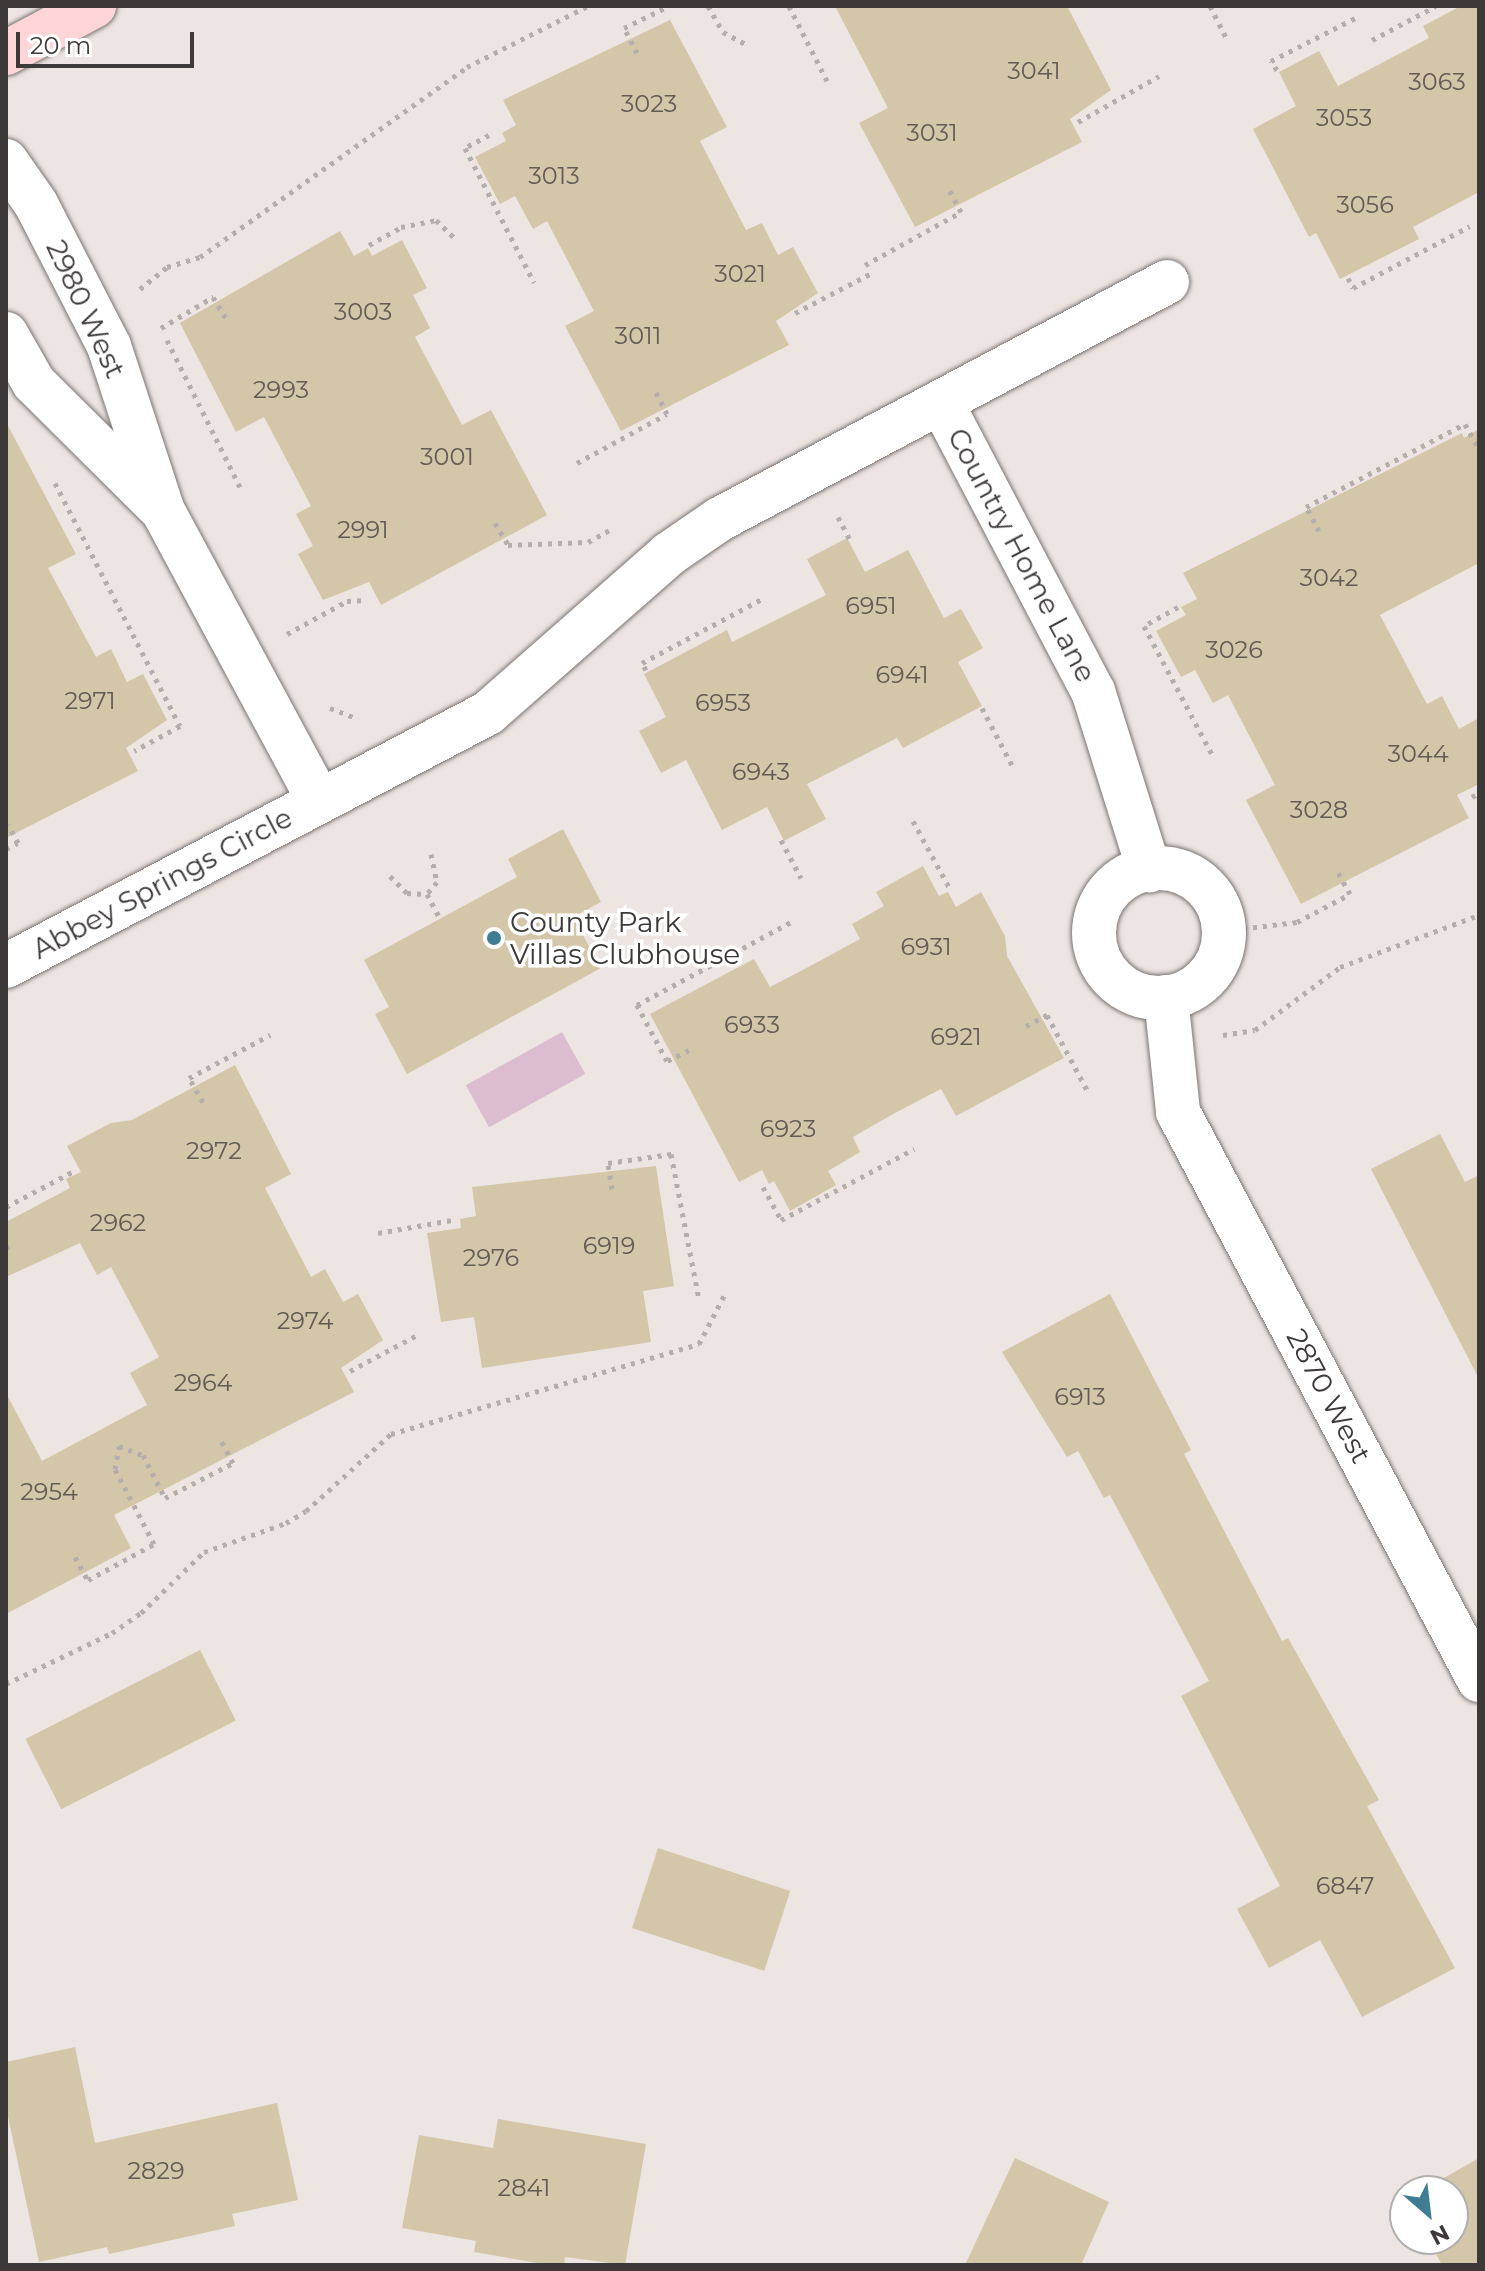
<!DOCTYPE html>
<style>
body{margin:0}
#map{position:relative;width:1485px;height:2271px;overflow:hidden;background:#ece5e2;font-family:Montserrat,sans-serif}
div>[style]{position:absolute}
.water>*{inset:0;background:#dbbdcf;transform-origin:0 0}
.building>*{inset:0;background:#d4c6a9;transform-origin:0 0}
.path>*{height:5px;margin-top:-2.5px;transform-origin:0;background:repeating-linear-gradient(90deg,#b4aeac 0 4px,transparent 0 10px)}
.roads{filter:drop-shadow(0 0 2px #7b7572) drop-shadow(0 0 2px #7b7572)}
.minor>*{height:44px;margin:-22px;padding:0 22px;transform-origin:22px;border-radius:22px;background:#fff}
.minor>.ring{margin:-22px;padding:0;box-sizing:content-box;background:none;border:44px solid #fff;border-radius:50%}
.major>*{height:44px;margin:-22px;padding:0 22px;transform-origin:22px;border-radius:22px;background:#ffd5d7}
.dots>*{width:22px;height:22px;translate:-50% -50%;box-sizing:border-box;border:4px solid #fff;border-radius:50%}
span{translate:-50% -50%;white-space:nowrap;text-align:center;line-height:1.15;-webkit-text-stroke:7px #fff;paint-order:stroke}
.number-label{font-size:24px;color:#625c54}
.number-label span{-webkit-text-stroke-width:0}
.street-label{font-size:28px;color:#3c3938}
.poi-label{font-size:28px;color:#3c3938}
.left{translate:0 -50%;text-align:left}
.frame{position:absolute;inset:0;border:8px solid #3c3938;pointer-events:none}
.north{position:absolute;left:1389px;top:2175px;width:80px;height:80px;box-sizing:border-box;background:#fff;border:2px solid #b1b0af;border-radius:50%;rotate:152deg;font-size:22px;font-weight:700;line-height:32px;text-align:center;color:#3c3938}
.north::after{content:'';display:block;margin:auto;width:28px;height:36px;background:#407d94;clip-path:polygon(50% 0,100% 100%,50% 72%,0 100%)}
.scale{position:absolute;left:16px;top:32px;width:178px;height:36px;box-sizing:border-box;border:4px solid #3c3938;border-top:0;padding-left:10px;font-size:24px;line-height:28px;white-space:nowrap;color:#3c3938;-webkit-text-stroke:6px #fff;paint-order:stroke}
</style>
<div id="map">
<div class="water">
<div style="left:562px;top:1032px;width:48px;height:110px;rotate:61deg"></div>
</div>
<div class="building">
<div style="clip-path:polygon(835px 6px,1067px 6px,1111px 90px,1070px 119px,1082px 142px,915px 227px,859px 123px,888px 108px)"></div>
<div style="clip-path:polygon(1461px 6px,1479px 6px,1479px 192px,1413px 227px,1419px 239px,1340px 279px,1316px 233px,1309px 237px,1253px 129px,1296px 106px,1279px 72px,1319px 51px,1338px 86px,1429px 38px,1423px 26px)"></div>
<div style="clip-path:polygon(670px 20px,727px 127px,700px 141px,746px 230px,762px 223px,778px 255px,793px 247px,818px 293px,776px 321px,789px 345px,621px 431px,565px 326px,594px 311px,571px 267px,547px 221px,533px 229px,515px 196px,500px 204px,475px 157px,506px 141px,502px 133px,516px 125px,503px 100px)"></div>
<div style="clip-path:polygon(340px 231px,354px 256px,368px 248px,372px 256px,402px 240px,427px 288px,413px 295px,430px 328px,415px 337px,462px 425px,491px 410px,547px 515px,381px 605px,369px 582px,323px 600px,298px 554px,313px 546px,296px 514px,311px 506px,264px 417px,236px 432px,180px 323px)"></div>
<div style="clip-path:polygon(6px 422px,76px 554px,48px 568px,96px 657px,111px 649px,127px 682px,143px 674px,167px 720px,126px 748px,138px 771px,6px 838px)"></div>
<div style="clip-path:polygon(1479px 429px,1479px 563px,1380px 615px,1427px 704px,1442px 696px,1459px 729px,1479px 718px,1479px 784px,1457px 795px,1469px 818px,1301px 904px,1246px 800px,1275px 785px,1228px 695px,1213px 703px,1195px 670px,1181px 677px,1156px 631px,1186px 615px,1181px 607px,1197px 599px,1183px 573px,1462px 433px,1464px 438px)"></div>
<div style="clip-path:polygon(847px 538px,865px 572px,908px 550px,944px 618px,961px 609px,983px 648px,958px 662px,982px 706px,903px 748px,897px 738px,807px 784px,826px 819px,784px 841px,767px 807px,722px 830px,686px 760px,661px 773px,639px 731px,666px 717px,644px 674px,727px 630px,732px 642px,826px 595px,807px 559px)"></div>
<div style="clip-path:polygon(563px 829px,601px 902px,573px 917px,601px 968px,407px 1074px,375px 1014px,389px 1007px,364px 960px,517px 877px,508px 859px)"></div>
<div style="clip-path:polygon(923px 866px,939px 896px,948px 892px,956px 907px,981px 892px,1005px 936px,1007px 956px,1064px 1058px,956px 1116px,941px 1089px,895px 1113px,853px 1137px,860px 1152px,828px 1171px,836px 1185px,790px 1211px,774px 1181px,769px 1184px,762px 1170px,739px 1182px,650px 1014px,754px 959px,770px 987px,814px 964px,860px 939px,852px 924px,884px 906px,876px 892px)"></div>
<div style="clip-path:polygon(235px 1065px,291px 1174px,265px 1188px,311px 1277px,325px 1269px,343px 1302px,358px 1294px,383px 1340px,341px 1368px,354px 1392px,114px 1515px,131px 1548px,6px 1614px,6px 1393px,42px 1461px,147px 1405px,130px 1373px,159px 1357px,111px 1267px,97px 1275px,80px 1243px,6px 1277px,6px 1222px,70px 1188px,66px 1179px,81px 1172px,67px 1146px,111px 1123px,132px 1120px)"></div>
<div style="clip-path:polygon(1440px 1134px,1465px 1182px,1479px 1175px,1479px 1379px,1371px 1169px)"></div>
<div style="clip-path:polygon(656px 1166px,674px 1286px,643px 1291px,651px 1342px,482px 1368px,474px 1317px,441px 1322px,427px 1233px,461px 1228px,460px 1219px,476px 1216px,472px 1187px)"></div>
<div style="clip-path:polygon(1110px 1294px,1191px 1450px,1184px 1454px,1282px 1641px,1288px 1638px,1379px 1800px,1367px 1806px,1455px 1968px,1362px 2017px,1320px 1940px,1269px 1968px,1237px 1909px,1280px 1886px,1181px 1696px,1209px 1681px,1110px 1495px,1104px 1498px,1078px 1451px,1067px 1457px,1002px 1352px)"></div>
<div style="left:200px;top:1650px;width:79px;height:196px;rotate:63deg"></div>
<div style="left:658px;top:1848px;width:139px;height:84px;rotate:18deg"></div>
<div style="clip-path:polygon(75px 2047px,95px 2143px,277px 2103px,298px 2200px,232px 2214px,235px 2226px,109px 2254px,107px 2247px,39px 2262px,6px 2107px,6px 2062px)"></div>
<div style="clip-path:polygon(498px 2119px,646px 2144px,625px 2265px,565px 2257px,564px 2265px,549px 2265px,474px 2252px,476px 2241px,402px 2228px,419px 2135px,493px 2148px)"></div>
<div style="clip-path:polygon(1015px 2158px,1109px 2202px,1081px 2265px,965px 2265px)"></div>
<div style="clip-path:polygon(1479px 2158px,1479px 2265px,1442px 2265px,1428px 2239px,1453px 2239px,1453px 2191px,1421px 2191px)"></div>
</div>
<div class="path">
<div style="left:708px;top:6px;width:30px;rotate:60deg"></div>
<div style="left:723px;top:32px;width:26px;rotate:28deg"></div>
<div style="left:789px;top:6px;width:84px;rotate:63.1deg"></div>
<div style="left:1210px;top:6px;width:39px;rotate:63deg"></div>
<div style="left:1372px;top:40px;width:72px;rotate:-28deg"></div>
<div style="left:637px;top:53px;width:28px;rotate:-117deg"></div>
<div style="left:624px;top:28px;width:50px;rotate:-26.1deg"></div>
<div style="left:1277px;top:70px;width:11px;rotate:-124deg"></div>
<div style="left:1271px;top:61px;width:99px;rotate:-27.1deg"></div>
<div style="left:1078px;top:122px;width:93px;rotate:-29.6deg"></div>
<div style="left:489px;top:135px;width:27px;rotate:152deg"></div>
<div style="left:465px;top:148px;width:151px;rotate:62.8deg"></div>
<div style="left:369px;top:245px;width:37px;rotate:-29deg"></div>
<div style="left:401px;top:227px;width:36px;rotate:-11deg"></div>
<div style="left:436px;top:220px;width:29px;rotate:44deg"></div>
<div style="left:865px;top:265px;width:110px;rotate:-28.9deg"></div>
<div style="left:961px;top:212px;width:26px;rotate:-118deg"></div>
<div style="left:1348px;top:278px;width:11px;rotate:63deg"></div>
<div style="left:1353px;top:288px;width:132px;rotate:-27.9deg"></div>
<div style="left:140px;top:289px;width:35px;rotate:-39deg"></div>
<div style="left:167px;top:267px;width:34px;rotate:-17deg"></div>
<div style="left:200px;top:257px;width:328px;rotate:-35.4deg"></div>
<div style="left:467px;top:67px;width:136px;rotate:-26.8deg"></div>
<div style="left:795px;top:313px;width:85px;rotate:-27.5deg"></div>
<div style="left:161px;top:328px;width:61px;rotate:-30.8deg"></div>
<div style="left:213px;top:297px;width:27px;rotate:59deg"></div>
<div style="left:167px;top:340px;width:164px;rotate:63.6deg"></div>
<div style="left:577px;top:463px;width:102px;rotate:-28.6deg"></div>
<div style="left:667px;top:414px;width:25px;rotate:-117deg"></div>
<div style="left:55px;top:483px;width:273px;rotate:62.8deg"></div>
<div style="left:180px;top:726px;width:52px;rotate:151.5deg"></div>
<div style="left:838px;top:517px;width:27px;rotate:62deg"></div>
<div style="left:495px;top:523px;width:26px;rotate:59deg"></div>
<div style="left:508px;top:545px;width:80px;rotate:-2.1deg"></div>
<div style="left:588px;top:542px;width:25px;rotate:-29deg"></div>
<div style="left:1319px;top:531px;width:27px;rotate:-118deg"></div>
<div style="left:1306px;top:507px;width:179px;rotate:-27.6deg"></div>
<div style="left:1465px;top:424px;width:25px;rotate:61deg"></div>
<div style="left:1178px;top:607px;width:39px;rotate:151deg"></div>
<div style="left:1144px;top:626px;width:149px;rotate:62.1deg"></div>
<div style="left:287px;top:634px;width:68px;rotate:-28.8deg"></div>
<div style="left:347px;top:601px;width:18px;rotate:-3deg"></div>
<div style="left:646px;top:670px;width:8px;rotate:-120deg"></div>
<div style="left:642px;top:663px;width:136px;rotate:-28.1deg"></div>
<div style="left:330px;top:708px;width:30px;rotate:21deg"></div>
<div style="left:982px;top:708px;width:69px;rotate:62.3deg"></div>
<div style="left:1472px;top:797px;width:8px;rotate:-30deg"></div>
<div style="left:913px;top:821px;width:77px;rotate:61.4deg"></div>
<div style="left:781px;top:840px;width:43px;rotate:62.2deg"></div>
<div style="left:6px;top:849px;width:13px;rotate:-27deg"></div>
<div style="left:18px;top:843px;width:21px;rotate:-118deg"></div>
<div style="left:431px;top:854px;width:29px;rotate:78deg"></div>
<div style="left:437px;top:882px;width:16px;rotate:130deg"></div>
<div style="left:427px;top:894px;width:26px;rotate:62deg"></div>
<div style="left:390px;top:876px;width:24px;rotate:45deg"></div>
<div style="left:407px;top:893px;width:20px;rotate:3deg"></div>
<div style="left:1223px;top:931px;width:75px;rotate:-6.9deg"></div>
<div style="left:1297px;top:922px;width:60px;rotate:-27.8deg"></div>
<div style="left:1350px;top:894px;width:29px;rotate:-119deg"></div>
<div style="left:1026px;top:1026px;width:24px;rotate:-28deg"></div>
<div style="left:1047px;top:1015px;width:85px;rotate:61.9deg"></div>
<div style="left:1223px;top:1035px;width:32px;rotate:-9deg"></div>
<div style="left:1255px;top:1030px;width:106px;rotate:-36.5deg"></div>
<div style="left:1340px;top:967px;width:148px;rotate:-20.5deg"></div>
<div style="left:689px;top:1050px;width:25px;rotate:153deg"></div>
<div style="left:667px;top:1061px;width:64px;rotate:-118.2deg"></div>
<div style="left:637px;top:1005px;width:175px;rotate:-28.3deg"></div>
<div style="left:203px;top:1102px;width:28px;rotate:-120deg"></div>
<div style="left:189px;top:1078px;width:92px;rotate:-28deg"></div>
<div style="left:763px;top:1187px;width:38px;rotate:61deg"></div>
<div style="left:781px;top:1220px;width:151px;rotate:-28.1deg"></div>
<div style="left:612px;top:1189px;width:26px;rotate:-99deg"></div>
<div style="left:608px;top:1163px;width:64px;rotate:-8.1deg"></div>
<div style="left:671px;top:1154px;width:149px;rotate:79.1deg"></div>
<div style="left:6px;top:1207px;width:79px;rotate:-27.9deg"></div>
<div style="left:378px;top:1233px;width:75px;rotate:-10deg"></div>
<div style="left:6px;top:1248px;width:7px;rotate:-27deg"></div>
<div style="left:350px;top:1371px;width:76px;rotate:-28.2deg"></div>
<div style="left:75px;top:1557px;width:26px;rotate:61deg"></div>
<div style="left:88px;top:1580px;width:75px;rotate:-28.6deg"></div>
<div style="left:154px;top:1544px;width:85px;rotate:-117.5deg"></div>
<div style="left:115px;top:1469px;width:23px;rotate:-80deg"></div>
<div style="left:119px;top:1446px;width:26px;rotate:21deg"></div>
<div style="left:143px;top:1455px;width:48px;rotate:62.9deg"></div>
<div style="left:165px;top:1498px;width:76px;rotate:-27.2deg"></div>
<div style="left:233px;top:1463px;width:26px;rotate:-118deg"></div>
<div style="left:6px;top:1684px;width:118px;rotate:-25.7deg"></div>
<div style="left:112px;top:1633px;width:35px;rotate:-35deg"></div>
<div style="left:141px;top:1613px;width:88px;rotate:-44.1deg"></div>
<div style="left:204px;top:1552px;width:87px;rotate:-19.5deg"></div>
<div style="left:286px;top:1523px;width:23px;rotate:-31deg"></div>
<div style="left:306px;top:1511px;width:115px;rotate:-42.2deg"></div>
<div style="left:391px;top:1434px;width:321px;rotate:-16.3deg"></div>
<div style="left:699px;top:1344px;width:59px;rotate:-62.6deg"></div>
</div>
<div class="roads">
<div class="minor">
<div style="left:6px;top:161px;width:52px;rotate:55.1deg"></div>
<div style="left:36px;top:204px;width:160px;rotate:62.8deg"></div>
<div style="left:109px;top:346px;width:174px;rotate:71.9deg"></div>
<div style="left:163px;top:511px;width:329px;rotate:61.7deg"></div>
<div style="left:6px;top:334px;width:56px;rotate:60.3deg"></div>
<div style="left:34px;top:383px;width:173px;rotate:44.8deg"></div>
<div style="left:941px;top:402px;width:327px;rotate:62.3deg"></div>
<div style="left:1093px;top:691px;width:188px;rotate:72.6deg"></div>
<div class="ring" style="left:1094px;top:868px;width:86px;height:86px"></div>
<div style="left:6px;top:966px;width:544px;rotate:-27.69deg"></div>
<div style="left:488px;top:713px;width:241px;rotate:-41.3deg"></div>
<div style="left:669px;top:554px;width:62px;rotate:-34.5deg"></div>
<div style="left:720px;top:519px;width:506px;rotate:-27.93deg"></div>
<div style="left:1166px;top:997px;width:116px;rotate:84deg"></div>
<div style="left:1178px;top:1112px;width:643px;rotate:62.08deg"></div>
</div>
<div class="major">
<div style="left:6px;top:53px;width:100px;rotate:-28.1deg"></div>
</div>
</div>
<div class="dots">
<div style="left:494px;top:938px;background:#407d94"></div>
</div>
<div class="number-label">
<span style="left:1034px;top:71px">3041</span>
<span style="left:1437px;top:82px">3063</span>
<span style="left:649px;top:104px">3023</span>
<span style="left:1344px;top:118px">3053</span>
<span style="left:932px;top:133px">3031</span>
<span style="left:554px;top:176px">3013</span>
<span style="left:1365px;top:205px">3056</span>
<span style="left:740px;top:274px">3021</span>
<span style="left:363px;top:312px">3003</span>
<span style="left:638px;top:336px">3011</span>
<span style="left:281px;top:390px">2993</span>
<span style="left:447px;top:457px">3001</span>
<span style="left:363px;top:530px">2991</span>
<span style="left:1329px;top:578px">3042</span>
<span style="left:871px;top:606px">6951</span>
<span style="left:1234px;top:650px">3026</span>
<span style="left:902px;top:675px">6941</span>
<span style="left:90px;top:701px">2971</span>
<span style="left:723px;top:703px">6953</span>
<span style="left:1418px;top:754px">3044</span>
<span style="left:761px;top:772px">6943</span>
<span style="left:1319px;top:810px">3028</span>
<span style="left:926px;top:947px">6931</span>
<span style="left:752px;top:1025px">6933</span>
<span style="left:956px;top:1037px">6921</span>
<span style="left:788px;top:1129px">6923</span>
<span style="left:214px;top:1151px">2972</span>
<span style="left:118px;top:1223px">2962</span>
<span style="left:609px;top:1246px">6919</span>
<span style="left:491px;top:1258px">2976</span>
<span style="left:305px;top:1321px">2974</span>
<span style="left:203px;top:1383px">2964</span>
<span style="left:1080px;top:1397px">6913</span>
<span style="left:49px;top:1492px">2954</span>
<span style="left:1345px;top:1886px">6847</span>
<span style="left:156px;top:2171px">2829</span>
<span style="left:524px;top:2188px">2841</span>
</div>
<div class="street-label">
<span style="left:86px;top:309px;rotate:65deg">2980 West</span>
<span style="left:1022px;top:555px;rotate:62deg">Country Home Lane</span>
<span style="left:162px;top:883px;rotate:-28deg">Abbey Springs Circle</span>
<span style="left:1329px;top:1396px;rotate:62deg">2870 West</span>
</div>
<div class="poi-label">
<span class="left" style="left:510px;top:938px">County Park<br>Villas Clubhouse</span>
</div>
<div class="frame"></div>
<div class="north">N</div>
<div class="scale">20 m</div>
</div>
